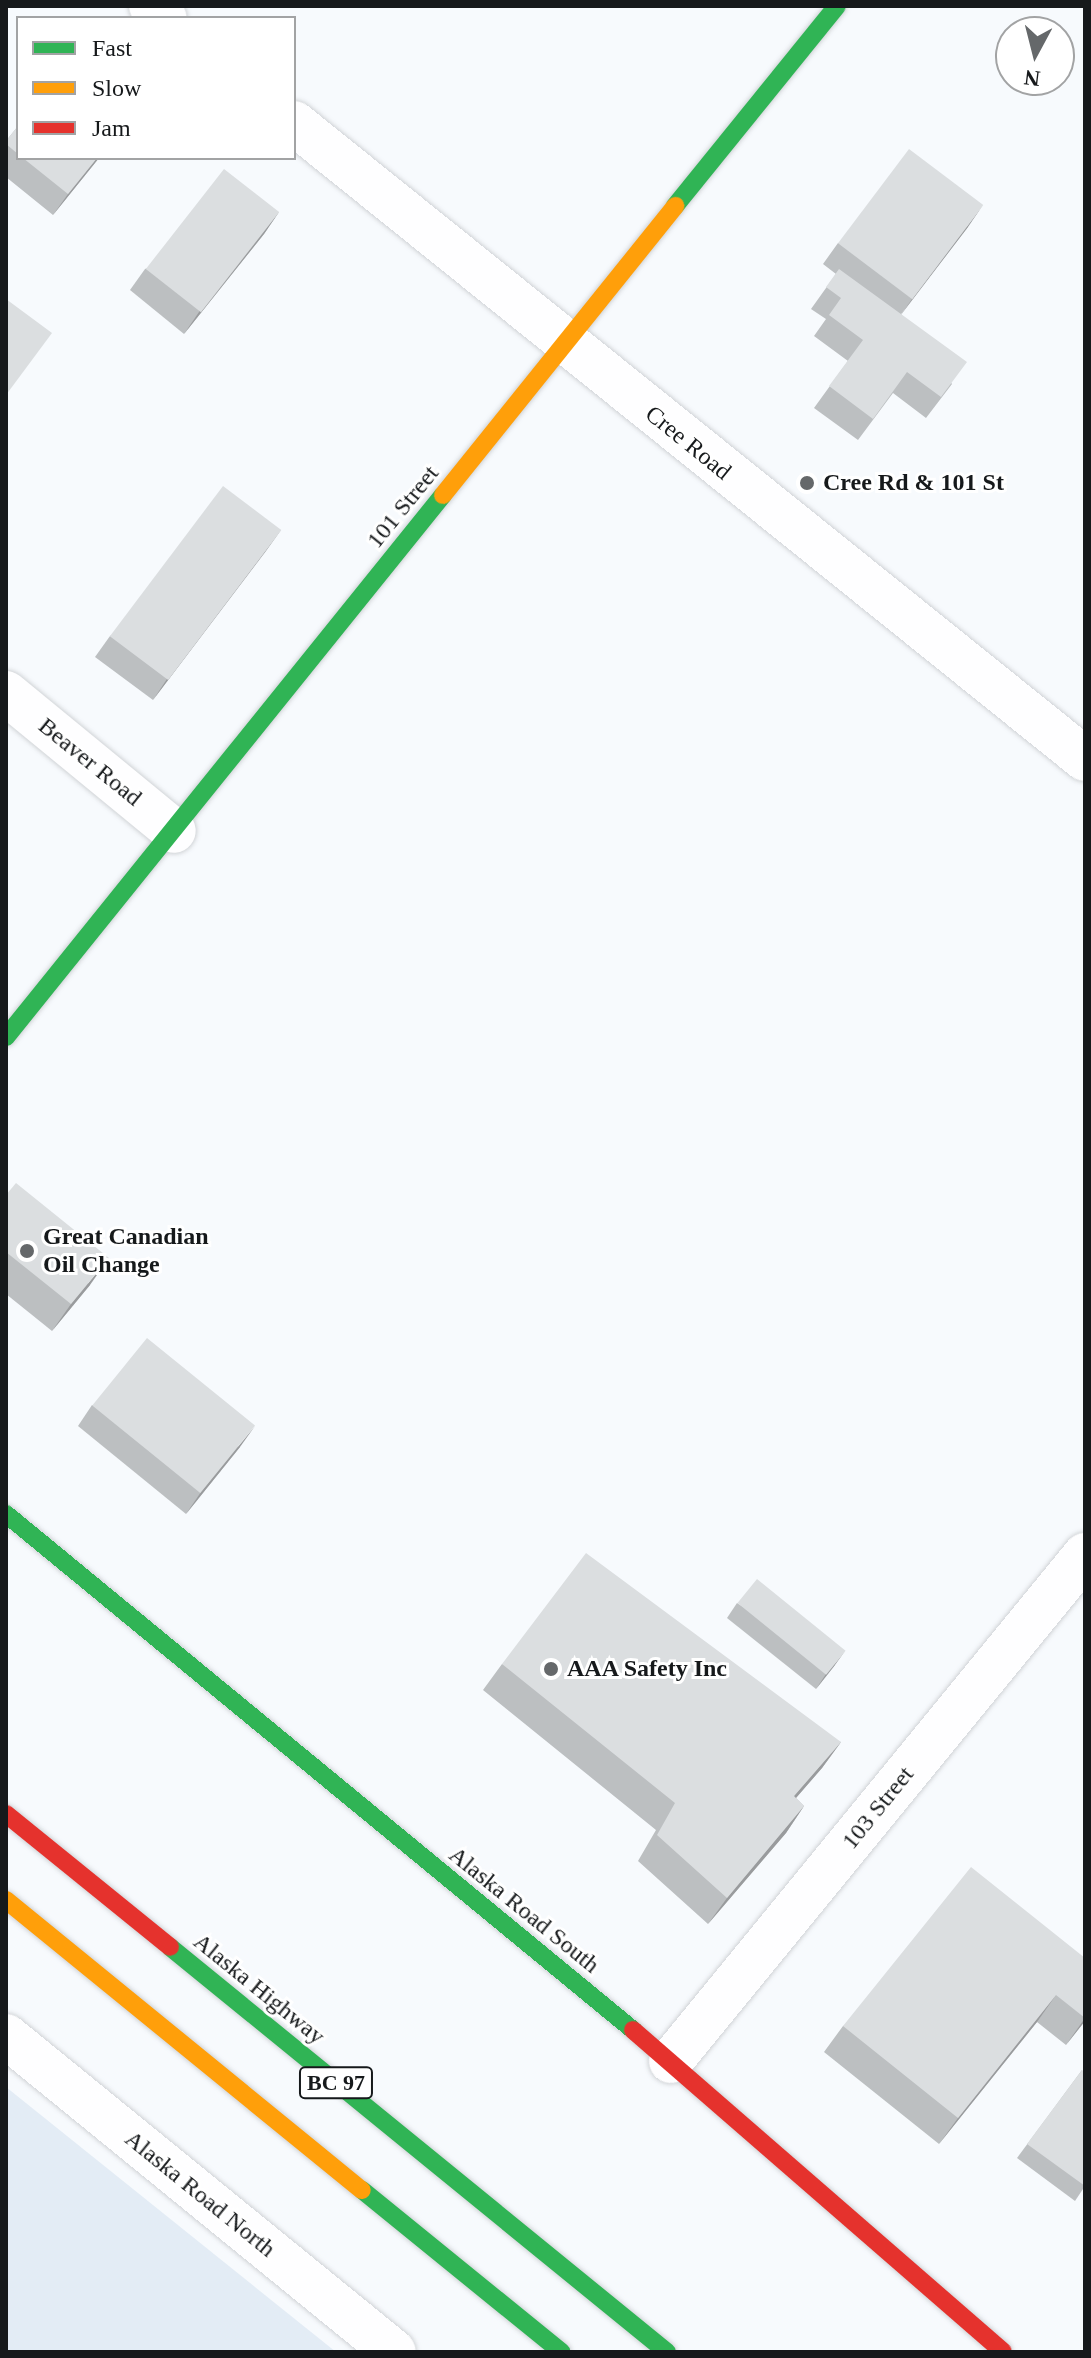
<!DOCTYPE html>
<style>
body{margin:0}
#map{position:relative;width:1091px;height:2358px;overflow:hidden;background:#f7fafd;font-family:"Times New Roman",serif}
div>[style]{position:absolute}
.built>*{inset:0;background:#e3ecf5}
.roads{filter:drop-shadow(0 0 2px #d1d4d7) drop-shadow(0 0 2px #d1d4d7)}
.street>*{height:44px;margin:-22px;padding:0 22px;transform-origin:22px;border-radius:22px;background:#fefeff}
.fast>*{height:18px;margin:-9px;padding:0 9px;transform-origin:9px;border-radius:9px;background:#30b455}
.slow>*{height:18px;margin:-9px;padding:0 9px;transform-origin:9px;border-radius:9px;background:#ff9f0a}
.jam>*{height:18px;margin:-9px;padding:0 9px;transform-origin:9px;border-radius:9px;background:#e5322d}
.wall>*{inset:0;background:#bcbfc1}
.shaded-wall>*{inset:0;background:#999b9d}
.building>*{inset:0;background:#dbdee0;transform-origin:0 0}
.dots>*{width:22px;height:22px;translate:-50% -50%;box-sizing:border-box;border:4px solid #fff;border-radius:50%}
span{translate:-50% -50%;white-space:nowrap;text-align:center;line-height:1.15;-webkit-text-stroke:6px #fff;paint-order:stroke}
.shield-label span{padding:2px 6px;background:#fff;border:2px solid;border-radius:6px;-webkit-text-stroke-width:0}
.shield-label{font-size:22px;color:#16191b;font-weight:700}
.street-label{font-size:24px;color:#16191b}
.poi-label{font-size:24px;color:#16191b;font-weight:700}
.left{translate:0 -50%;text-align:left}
.frame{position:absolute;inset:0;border:8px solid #16191b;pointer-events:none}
.legend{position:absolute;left:16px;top:16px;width:280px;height:144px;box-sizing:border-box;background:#fff;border:2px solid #a2a3a4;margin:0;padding:10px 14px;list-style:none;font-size:24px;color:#16191b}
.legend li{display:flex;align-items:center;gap:16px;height:40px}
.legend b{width:40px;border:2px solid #a2a3a4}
.north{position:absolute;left:995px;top:16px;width:80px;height:80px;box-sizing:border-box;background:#fff;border:2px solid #a2a3a4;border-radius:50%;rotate:187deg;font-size:22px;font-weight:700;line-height:32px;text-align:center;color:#16191b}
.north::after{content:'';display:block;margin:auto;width:28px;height:36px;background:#65686a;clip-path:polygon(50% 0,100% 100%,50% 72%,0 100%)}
</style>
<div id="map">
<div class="built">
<div style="clip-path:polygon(6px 2087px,336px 2352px,6px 2352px)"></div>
</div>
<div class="roads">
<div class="street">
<div style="left:151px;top:6px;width:18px;rotate:41deg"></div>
<div style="left:294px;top:123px;width:1015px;rotate:38.8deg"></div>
<div style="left:6px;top:693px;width:217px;rotate:39.4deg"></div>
<div style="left:6px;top:2036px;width:500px;rotate:39.16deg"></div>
<div style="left:671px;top:2061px;width:654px;rotate:-50.71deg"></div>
</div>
<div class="fast">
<div style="left:675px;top:206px;width:257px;rotate:-51deg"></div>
<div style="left:6px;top:1037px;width:696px;rotate:-51.12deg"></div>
<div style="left:6px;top:1514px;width:812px;rotate:39.45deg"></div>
<div style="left:170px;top:1947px;width:641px;rotate:39.18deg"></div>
<div style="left:362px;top:2190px;width:257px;rotate:39.1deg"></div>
</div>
<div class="slow">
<div style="left:443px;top:495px;width:371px;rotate:-51.2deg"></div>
<div style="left:6px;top:1900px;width:459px;rotate:39.2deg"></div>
</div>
<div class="jam">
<div style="left:6px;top:1814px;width:211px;rotate:39deg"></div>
<div style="left:633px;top:2030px;width:490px;rotate:41deg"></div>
</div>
</div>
<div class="wall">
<div style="clip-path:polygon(18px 126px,18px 158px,99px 158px,53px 215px,6px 177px,6px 141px)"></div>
<div style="clip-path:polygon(279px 212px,264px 234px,184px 334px,130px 290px,145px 269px)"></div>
<div style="clip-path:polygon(968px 227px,901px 314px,952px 384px,926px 418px,893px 393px,858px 440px,814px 408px,848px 361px,814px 336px,826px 319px,811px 309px,836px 274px,823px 264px,838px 243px)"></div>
<div style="clip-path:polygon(281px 530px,153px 700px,95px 657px,110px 636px)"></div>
<div style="clip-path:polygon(6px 1195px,90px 1285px,52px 1331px,6px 1294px)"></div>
<div style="clip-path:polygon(92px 1405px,240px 1447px,186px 1514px,78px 1426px)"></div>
<div style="clip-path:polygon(737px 1603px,835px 1665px,816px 1689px,727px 1618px)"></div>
<div style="clip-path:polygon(502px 1664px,841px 1742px,822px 1768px,796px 1798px,804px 1806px,786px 1833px,708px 1924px,638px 1861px,656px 1830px,483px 1690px)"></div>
<div style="clip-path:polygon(1085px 1958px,1085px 2021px,1066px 2045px,1037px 2022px,939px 2144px,824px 2052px,843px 2026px)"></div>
<div style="clip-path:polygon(1082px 2070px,1085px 2186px,1075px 2201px,1017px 2158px)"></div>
</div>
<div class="shaded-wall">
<div style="clip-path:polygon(97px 158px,99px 158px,53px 215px,68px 194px)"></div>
<div style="clip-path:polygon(983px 205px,968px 227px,897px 320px,912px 299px)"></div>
<div style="clip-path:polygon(279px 212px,264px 234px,184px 334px,199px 312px)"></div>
<div style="clip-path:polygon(281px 530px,266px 551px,153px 700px,167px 679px)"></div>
<div style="clip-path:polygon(109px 1258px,90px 1285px,52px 1331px,71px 1304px)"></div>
<div style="clip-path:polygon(255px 1426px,240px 1447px,186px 1514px,201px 1492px)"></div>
<div style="clip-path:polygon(845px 1651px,835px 1665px,816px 1689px,826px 1674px)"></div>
<div style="clip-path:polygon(841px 1742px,822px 1768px,775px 1822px,794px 1796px)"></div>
<div style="clip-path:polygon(804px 1806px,786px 1833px,708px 1924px,727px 1898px)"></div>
<div style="clip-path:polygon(1056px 1995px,1037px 2022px,939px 2144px,958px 2118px)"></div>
<div style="clip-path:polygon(1085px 2018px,1085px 2021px,1066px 2045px)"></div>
</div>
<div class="building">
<div style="clip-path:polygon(18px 126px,18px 154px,6px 144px,6px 141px)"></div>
<div style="left:909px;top:149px;width:93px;height:118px;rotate:37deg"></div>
<div style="clip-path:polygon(23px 158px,97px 158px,68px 194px)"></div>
<div style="left:224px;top:169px;width:70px;height:127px;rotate:38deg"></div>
<div style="clip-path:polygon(839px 269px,967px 362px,941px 397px,907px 372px,873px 419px,829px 386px,863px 340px,829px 315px,841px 298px,826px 287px)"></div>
<div style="clip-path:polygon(6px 299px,52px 333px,6px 395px)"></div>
<div style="left:223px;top:486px;width:73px;height:188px;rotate:37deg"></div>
<div style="clip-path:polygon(16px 1183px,109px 1258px,71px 1304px,6px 1252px,6px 1195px)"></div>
<div style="left:147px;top:1338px;width:139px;height:87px;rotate:39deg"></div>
<div style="clip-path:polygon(586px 1553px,841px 1742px,794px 1796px,804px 1806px,727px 1898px,657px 1835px,675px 1803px,502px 1664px)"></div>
<div style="left:757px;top:1579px;width:114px;height:31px;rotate:39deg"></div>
<div style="clip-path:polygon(971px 1867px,1085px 1958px,1085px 2018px,1056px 1995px,958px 2118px,843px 2026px)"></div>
<div style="clip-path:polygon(1082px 2070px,1085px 2072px,1085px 2186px,1027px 2144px)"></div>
</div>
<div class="dots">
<div style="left:807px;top:483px;background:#65686a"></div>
<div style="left:27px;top:1251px;background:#65686a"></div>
<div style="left:551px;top:1669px;background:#65686a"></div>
</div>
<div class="shield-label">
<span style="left:336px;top:2083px">BC 97</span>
</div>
<div class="street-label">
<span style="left:688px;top:443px;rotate:39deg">Cree Road</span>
<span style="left:403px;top:507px;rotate:-51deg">101 Street</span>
<span style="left:90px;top:762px;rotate:39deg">Beaver Road</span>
<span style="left:878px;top:1808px;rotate:-51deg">103 Street</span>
<span style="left:524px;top:1910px;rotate:39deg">Alaska Road South</span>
<span style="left:259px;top:1989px;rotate:39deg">Alaska Highway</span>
<span style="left:200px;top:2194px;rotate:39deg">Alaska Road North</span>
</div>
<div class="poi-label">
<span class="left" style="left:823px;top:483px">Cree Rd &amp; 101 St</span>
<span class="left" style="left:43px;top:1251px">Great Canadian<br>Oil Change</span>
<span class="left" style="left:567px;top:1669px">AAA Safety Inc</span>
</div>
<div class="frame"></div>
<ul class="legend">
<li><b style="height:10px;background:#30b455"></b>Fast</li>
<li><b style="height:10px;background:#ff9f0a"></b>Slow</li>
<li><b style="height:10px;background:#e5322d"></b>Jam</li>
</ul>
<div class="north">N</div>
</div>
